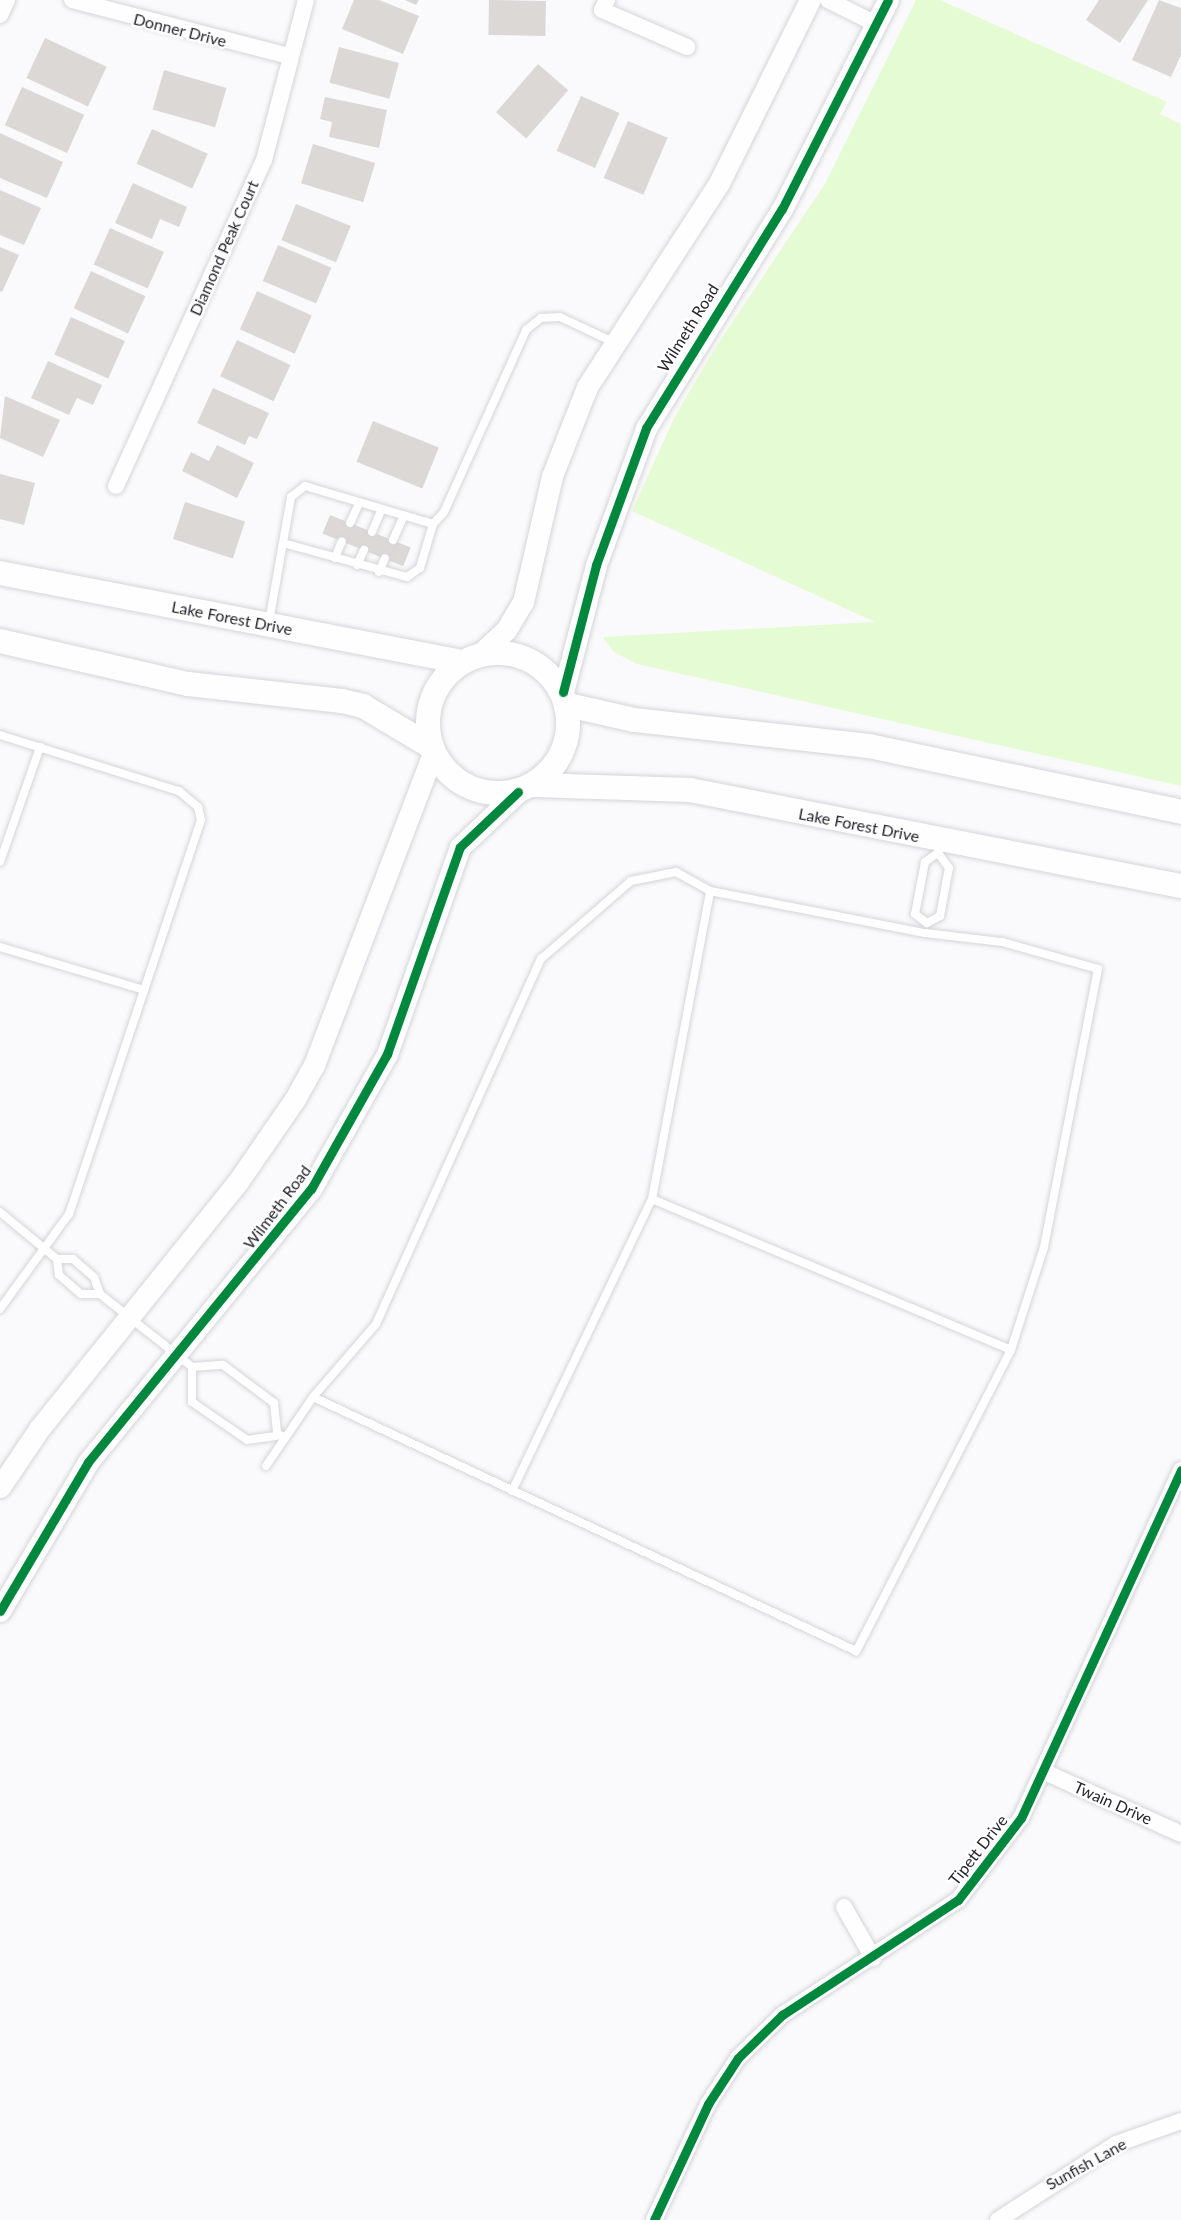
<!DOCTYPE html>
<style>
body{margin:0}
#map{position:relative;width:1181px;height:2220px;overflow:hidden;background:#fafafc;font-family:Lato,sans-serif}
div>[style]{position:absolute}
.green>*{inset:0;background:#e5fbd3}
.building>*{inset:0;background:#dbd8d6;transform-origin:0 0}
.roads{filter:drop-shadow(0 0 2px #d5d5d9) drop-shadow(0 0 2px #d5d5d9)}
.service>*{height:8px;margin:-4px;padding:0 4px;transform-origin:4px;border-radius:4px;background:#fefeff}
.minor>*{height:16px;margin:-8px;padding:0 8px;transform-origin:8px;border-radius:8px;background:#fefeff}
.tertiary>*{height:21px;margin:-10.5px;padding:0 10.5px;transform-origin:10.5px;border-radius:10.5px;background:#fefeff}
.secondary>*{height:24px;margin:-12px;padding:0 12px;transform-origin:12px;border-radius:12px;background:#fefeff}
.secondary>.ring{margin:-12px;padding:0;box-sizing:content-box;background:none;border:24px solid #fefeff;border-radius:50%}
.cycleway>*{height:9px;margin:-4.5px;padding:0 4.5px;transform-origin:4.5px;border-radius:4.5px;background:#00873e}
span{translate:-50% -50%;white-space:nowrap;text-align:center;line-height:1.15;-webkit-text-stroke:5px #fff;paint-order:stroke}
.street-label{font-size:16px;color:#26252c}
</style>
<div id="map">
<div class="green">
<div style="clip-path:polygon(916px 0,940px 0,1167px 102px,1160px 114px,1181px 124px,1181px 786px,637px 664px,614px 652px,603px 637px,875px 622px,632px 511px,675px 416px,717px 345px,825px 184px)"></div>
</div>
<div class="building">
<div style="clip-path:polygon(354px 0,379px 0,419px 16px,403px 54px,342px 29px)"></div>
<div style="clip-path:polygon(405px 0,419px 0,416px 5px)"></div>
<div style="left:489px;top:0;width:57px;height:35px;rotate:1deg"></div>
<div style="clip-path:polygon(1099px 0,1148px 0,1120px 43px,1086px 20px)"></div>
<div style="clip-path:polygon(1159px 0,1181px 8px,1181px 55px,1171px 77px,1132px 60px)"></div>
<div style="left:45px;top:38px;width:68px;height:44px;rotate:25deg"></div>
<div style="left:339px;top:47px;width:62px;height:37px;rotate:15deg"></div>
<div style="left:538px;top:64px;width:40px;height:64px;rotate:41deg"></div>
<div style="left:164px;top:70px;width:65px;height:41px;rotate:16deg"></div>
<div style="left:22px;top:87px;width:68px;height:42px;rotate:24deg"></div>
<div style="left:581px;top:96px;width:42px;height:60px;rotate:24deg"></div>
<div style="clip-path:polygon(325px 97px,387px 110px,379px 148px,329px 137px,332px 122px,320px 119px)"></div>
<div style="left:628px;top:121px;width:43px;height:62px;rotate:23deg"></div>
<div style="left:152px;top:129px;width:61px;height:38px;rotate:24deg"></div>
<div style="clip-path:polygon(0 133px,63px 162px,47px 198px,0 178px)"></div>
<div style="left:313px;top:144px;width:65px;height:41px;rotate:17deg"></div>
<div style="clip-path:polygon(133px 183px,187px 207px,179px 227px,160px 219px,152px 239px,115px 223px)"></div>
<div style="clip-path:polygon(0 190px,41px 208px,24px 245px,0 235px)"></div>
<div style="left:296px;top:204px;width:59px;height:39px;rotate:22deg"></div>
<div style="left:110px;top:228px;width:59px;height:40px;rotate:24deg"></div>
<div style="left:278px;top:245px;width:58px;height:39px;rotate:23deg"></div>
<div style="clip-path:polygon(0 247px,19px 255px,2px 292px,0 291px)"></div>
<div style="left:91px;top:271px;width:60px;height:41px;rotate:25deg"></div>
<div style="left:257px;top:291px;width:60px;height:42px;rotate:24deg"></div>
<div style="left:71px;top:317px;width:59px;height:41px;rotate:24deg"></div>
<div style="left:237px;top:340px;width:59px;height:40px;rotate:25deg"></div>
<div style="clip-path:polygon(48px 361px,102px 385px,93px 405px,77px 398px,69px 415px,31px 398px)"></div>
<div style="clip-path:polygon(213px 388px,269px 413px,257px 439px,249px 436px,245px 445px,197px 423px)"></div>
<div style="clip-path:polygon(5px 396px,60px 420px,43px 457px,0 438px)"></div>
<div style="left:373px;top:421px;width:71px;height:44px;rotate:22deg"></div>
<div style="clip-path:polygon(217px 445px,254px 463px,237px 498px,182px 471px,191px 452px,209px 461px)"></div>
<div style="clip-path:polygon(0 474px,35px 483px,24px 525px,0 519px)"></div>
<div style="left:185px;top:502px;width:63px;height:39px;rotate:18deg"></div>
<div style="left:330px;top:515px;width:87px;height:20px;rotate:22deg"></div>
</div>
<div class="roads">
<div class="service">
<div style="left:350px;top:523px;width:23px;rotate:-65deg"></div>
<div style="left:372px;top:532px;width:25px;rotate:-67deg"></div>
<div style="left:393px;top:540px;width:27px;rotate:-66deg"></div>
<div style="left:283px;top:543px;width:129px;rotate:15.3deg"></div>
<div style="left:407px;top:577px;width:16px;rotate:-35deg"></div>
<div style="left:420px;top:568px;width:46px;rotate:-73.5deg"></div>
<div style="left:335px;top:558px;width:18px;rotate:-68deg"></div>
<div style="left:357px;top:565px;width:17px;rotate:-65deg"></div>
<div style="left:379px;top:572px;width:15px;rotate:-67deg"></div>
<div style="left:269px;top:622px;width:127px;rotate:-80deg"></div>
<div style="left:291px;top:497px;width:18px;rotate:-38deg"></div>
<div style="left:305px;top:486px;width:134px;rotate:16.5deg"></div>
<div style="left:433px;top:524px;width:16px;rotate:-47deg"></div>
<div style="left:444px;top:512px;width:200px;rotate:-65.7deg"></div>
<div style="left:526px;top:330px;width:19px;rotate:-39deg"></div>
<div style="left:541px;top:318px;width:19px;rotate:-3deg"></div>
<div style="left:560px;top:317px;width:59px;rotate:25.3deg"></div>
<div style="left:0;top:735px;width:188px;rotate:17.4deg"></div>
<div style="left:179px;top:791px;width:25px;rotate:40deg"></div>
<div style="left:198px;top:807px;width:13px;rotate:77deg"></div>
<div style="left:201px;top:820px;width:416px;rotate:108.5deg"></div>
<div style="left:69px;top:1214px;width:117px;rotate:126deg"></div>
<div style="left:0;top:862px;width:122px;rotate:-70.8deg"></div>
<div style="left:927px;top:923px;width:15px;rotate:-28deg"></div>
<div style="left:940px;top:916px;width:49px;rotate:-79.4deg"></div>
<div style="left:949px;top:868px;width:19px;rotate:-126deg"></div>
<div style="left:938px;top:853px;width:12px;rotate:-76deg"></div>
<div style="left:927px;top:923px;width:15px;rotate:-143deg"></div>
<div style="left:915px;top:914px;width:53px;rotate:-79.1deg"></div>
<div style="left:925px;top:862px;width:16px;rotate:-35deg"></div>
<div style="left:0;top:947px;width:150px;rotate:16.6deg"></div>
<div style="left:652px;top:1199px;width:389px;rotate:22.8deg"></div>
<div style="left:0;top:1212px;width:74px;rotate:39.5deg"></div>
<div style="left:57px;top:1259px;width:16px"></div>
<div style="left:73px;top:1259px;width:28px;rotate:41deg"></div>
<div style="left:94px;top:1277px;width:18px;rotate:71deg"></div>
<div style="left:100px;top:1294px;width:117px;rotate:38.4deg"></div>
<div style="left:192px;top:1367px;width:31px;rotate:-4deg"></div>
<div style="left:223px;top:1365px;width:64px;rotate:36.7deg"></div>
<div style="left:274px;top:1403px;width:30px;rotate:84deg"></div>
<div style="left:57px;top:1259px;width:16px;rotate:83deg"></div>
<div style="left:59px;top:1275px;width:29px;rotate:41deg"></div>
<div style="left:81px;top:1294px;width:19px"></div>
<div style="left:192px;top:1367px;width:35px;rotate:90deg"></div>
<div style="left:192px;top:1402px;width:67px;rotate:34.6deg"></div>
<div style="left:247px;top:1440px;width:34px;rotate:-8deg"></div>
<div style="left:266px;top:1466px;width:83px;rotate:-55.7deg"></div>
<div style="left:313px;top:1397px;width:96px;rotate:-49.2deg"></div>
<div style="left:376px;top:1324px;width:401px;rotate:-65.7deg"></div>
<div style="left:541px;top:959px;width:119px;rotate:-40.9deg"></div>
<div style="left:631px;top:881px;width:46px;rotate:-11.3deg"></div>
<div style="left:676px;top:872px;width:39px;rotate:29deg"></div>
<div style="left:710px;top:891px;width:219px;rotate:11.1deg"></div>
<div style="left:925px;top:933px;width:78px;rotate:6.7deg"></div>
<div style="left:1002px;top:942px;width:100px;rotate:15.7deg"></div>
<div style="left:1098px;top:969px;width:283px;rotate:101deg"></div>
<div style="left:1044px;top:1247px;width:108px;rotate:107.8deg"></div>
<div style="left:1011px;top:1350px;width:339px;rotate:117.2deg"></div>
<div style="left:856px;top:1651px;width:599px;rotate:-154.93deg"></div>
<div style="left:512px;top:1491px;width:324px;rotate:-64.4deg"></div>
<div style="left:652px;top:1199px;width:313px;rotate:-79.3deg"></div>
</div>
<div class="minor">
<div style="left:72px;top:0;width:223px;rotate:14.5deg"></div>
<div style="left:607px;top:0;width:11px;rotate:117deg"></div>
<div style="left:602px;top:10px;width:93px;rotate:23.5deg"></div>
<div style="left:828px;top:0;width:54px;rotate:26.6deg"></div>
<div style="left:0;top:15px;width:17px;rotate:-65deg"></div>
<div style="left:116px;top:486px;width:358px;rotate:-65.6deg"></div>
<div style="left:264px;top:160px;width:165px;rotate:-75.3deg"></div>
<div style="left:1045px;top:1772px;width:149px;rotate:24.5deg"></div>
<div style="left:844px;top:1907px;width:59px;rotate:60.4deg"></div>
<div style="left:654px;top:2220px;width:128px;rotate:-65deg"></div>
<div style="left:708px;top:2104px;width:55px;rotate:-56.9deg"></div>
<div style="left:738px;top:2058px;width:62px;rotate:-44.3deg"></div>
<div style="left:782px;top:2015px;width:210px;rotate:-33.2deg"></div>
<div style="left:958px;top:1900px;width:103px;rotate:-52.5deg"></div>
<div style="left:1021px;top:1818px;width:383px;rotate:-65.3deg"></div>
<div style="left:998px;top:2220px;width:140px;rotate:-32.8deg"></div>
<div style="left:1116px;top:2144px;width:69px;rotate:-19.5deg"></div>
</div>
<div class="tertiary">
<div style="left:478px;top:656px;width:38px;rotate:-43deg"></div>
<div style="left:506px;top:630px;width:33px;rotate:-59deg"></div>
<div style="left:523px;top:602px;width:129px;rotate:-77deg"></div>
<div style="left:552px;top:476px;width:96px;rotate:-68.5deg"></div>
<div style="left:587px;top:387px;width:243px;rotate:-57.1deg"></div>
<div style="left:719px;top:183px;width:204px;rotate:-63.6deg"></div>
<div style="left:563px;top:692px;width:131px;rotate:-75.4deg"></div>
<div style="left:596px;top:565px;width:146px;rotate:-69.9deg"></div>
<div style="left:646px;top:428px;width:258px;rotate:-58.2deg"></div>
<div style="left:782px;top:209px;width:234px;rotate:-63.1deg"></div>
<div style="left:0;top:1487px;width:70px;rotate:-56.1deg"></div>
<div style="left:39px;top:1429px;width:316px;rotate:-51.2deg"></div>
<div style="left:237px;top:1183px;width:102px;rotate:-55.4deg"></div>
<div style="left:295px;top:1099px;width:39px;rotate:-61deg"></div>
<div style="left:314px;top:1065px;width:333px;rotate:-69.1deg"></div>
<div style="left:0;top:1611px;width:173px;rotate:-59.4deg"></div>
<div style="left:88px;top:1462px;width:353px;rotate:-50.8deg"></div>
<div style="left:311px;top:1189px;width:155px;rotate:-60.6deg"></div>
<div style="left:387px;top:1054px;width:219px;rotate:-70.6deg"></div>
<div style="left:460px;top:847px;width:80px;rotate:-43.5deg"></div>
</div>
<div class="secondary">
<div style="left:0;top:573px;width:472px;rotate:10.9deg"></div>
<div style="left:0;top:641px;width:193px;rotate:12.9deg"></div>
<div style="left:188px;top:684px;width:155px;rotate:6.3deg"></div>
<div style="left:342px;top:701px;width:22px;rotate:13deg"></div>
<div style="left:363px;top:706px;width:78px;rotate:30.8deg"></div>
<div class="ring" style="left:428px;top:653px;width:116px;height:116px"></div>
<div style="left:568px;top:705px;width:68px;rotate:12.8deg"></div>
<div style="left:634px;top:720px;width:236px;rotate:6.3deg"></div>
<div style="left:869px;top:746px;width:319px;rotate:11.9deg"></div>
<div style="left:534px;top:785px;width:156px;rotate:1.8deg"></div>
<div style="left:690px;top:790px;width:500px;rotate:11.06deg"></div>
</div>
</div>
<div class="cycleway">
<div style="left:563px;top:692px;width:131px;rotate:-75.4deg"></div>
<div style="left:596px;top:565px;width:146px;rotate:-69.9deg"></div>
<div style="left:646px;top:428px;width:258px;rotate:-58.2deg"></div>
<div style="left:782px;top:209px;width:234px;rotate:-63.1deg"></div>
<div style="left:0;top:1611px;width:173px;rotate:-59.4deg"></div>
<div style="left:88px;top:1462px;width:353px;rotate:-50.8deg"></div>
<div style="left:311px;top:1189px;width:155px;rotate:-60.6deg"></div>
<div style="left:387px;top:1054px;width:219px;rotate:-70.6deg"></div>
<div style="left:460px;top:847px;width:80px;rotate:-43.5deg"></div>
<div style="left:654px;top:2220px;width:128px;rotate:-65deg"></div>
<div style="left:708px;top:2104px;width:55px;rotate:-56.9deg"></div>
<div style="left:738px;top:2058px;width:62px;rotate:-44.3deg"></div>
<div style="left:782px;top:2015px;width:210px;rotate:-33.2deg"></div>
<div style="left:958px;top:1900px;width:103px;rotate:-52.5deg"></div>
<div style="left:1021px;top:1818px;width:383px;rotate:-65.3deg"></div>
</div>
<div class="street-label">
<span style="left:180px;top:30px;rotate:14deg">Donner Drive</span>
<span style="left:224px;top:248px;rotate:-66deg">Diamond Peak Court</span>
<span style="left:688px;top:328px;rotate:-58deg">Wilmeth Road</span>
<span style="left:232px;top:618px;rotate:11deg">Lake Forest Drive</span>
<span style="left:859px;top:825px;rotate:11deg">Lake Forest Drive</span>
<span style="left:277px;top:1207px;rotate:-53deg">Wilmeth Road</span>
<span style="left:1113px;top:1803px;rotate:24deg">Twain Drive</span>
<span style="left:978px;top:1850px;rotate:-52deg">Tipett Drive</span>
<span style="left:1086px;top:2164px;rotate:-29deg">Sunfish Lane</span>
</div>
</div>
